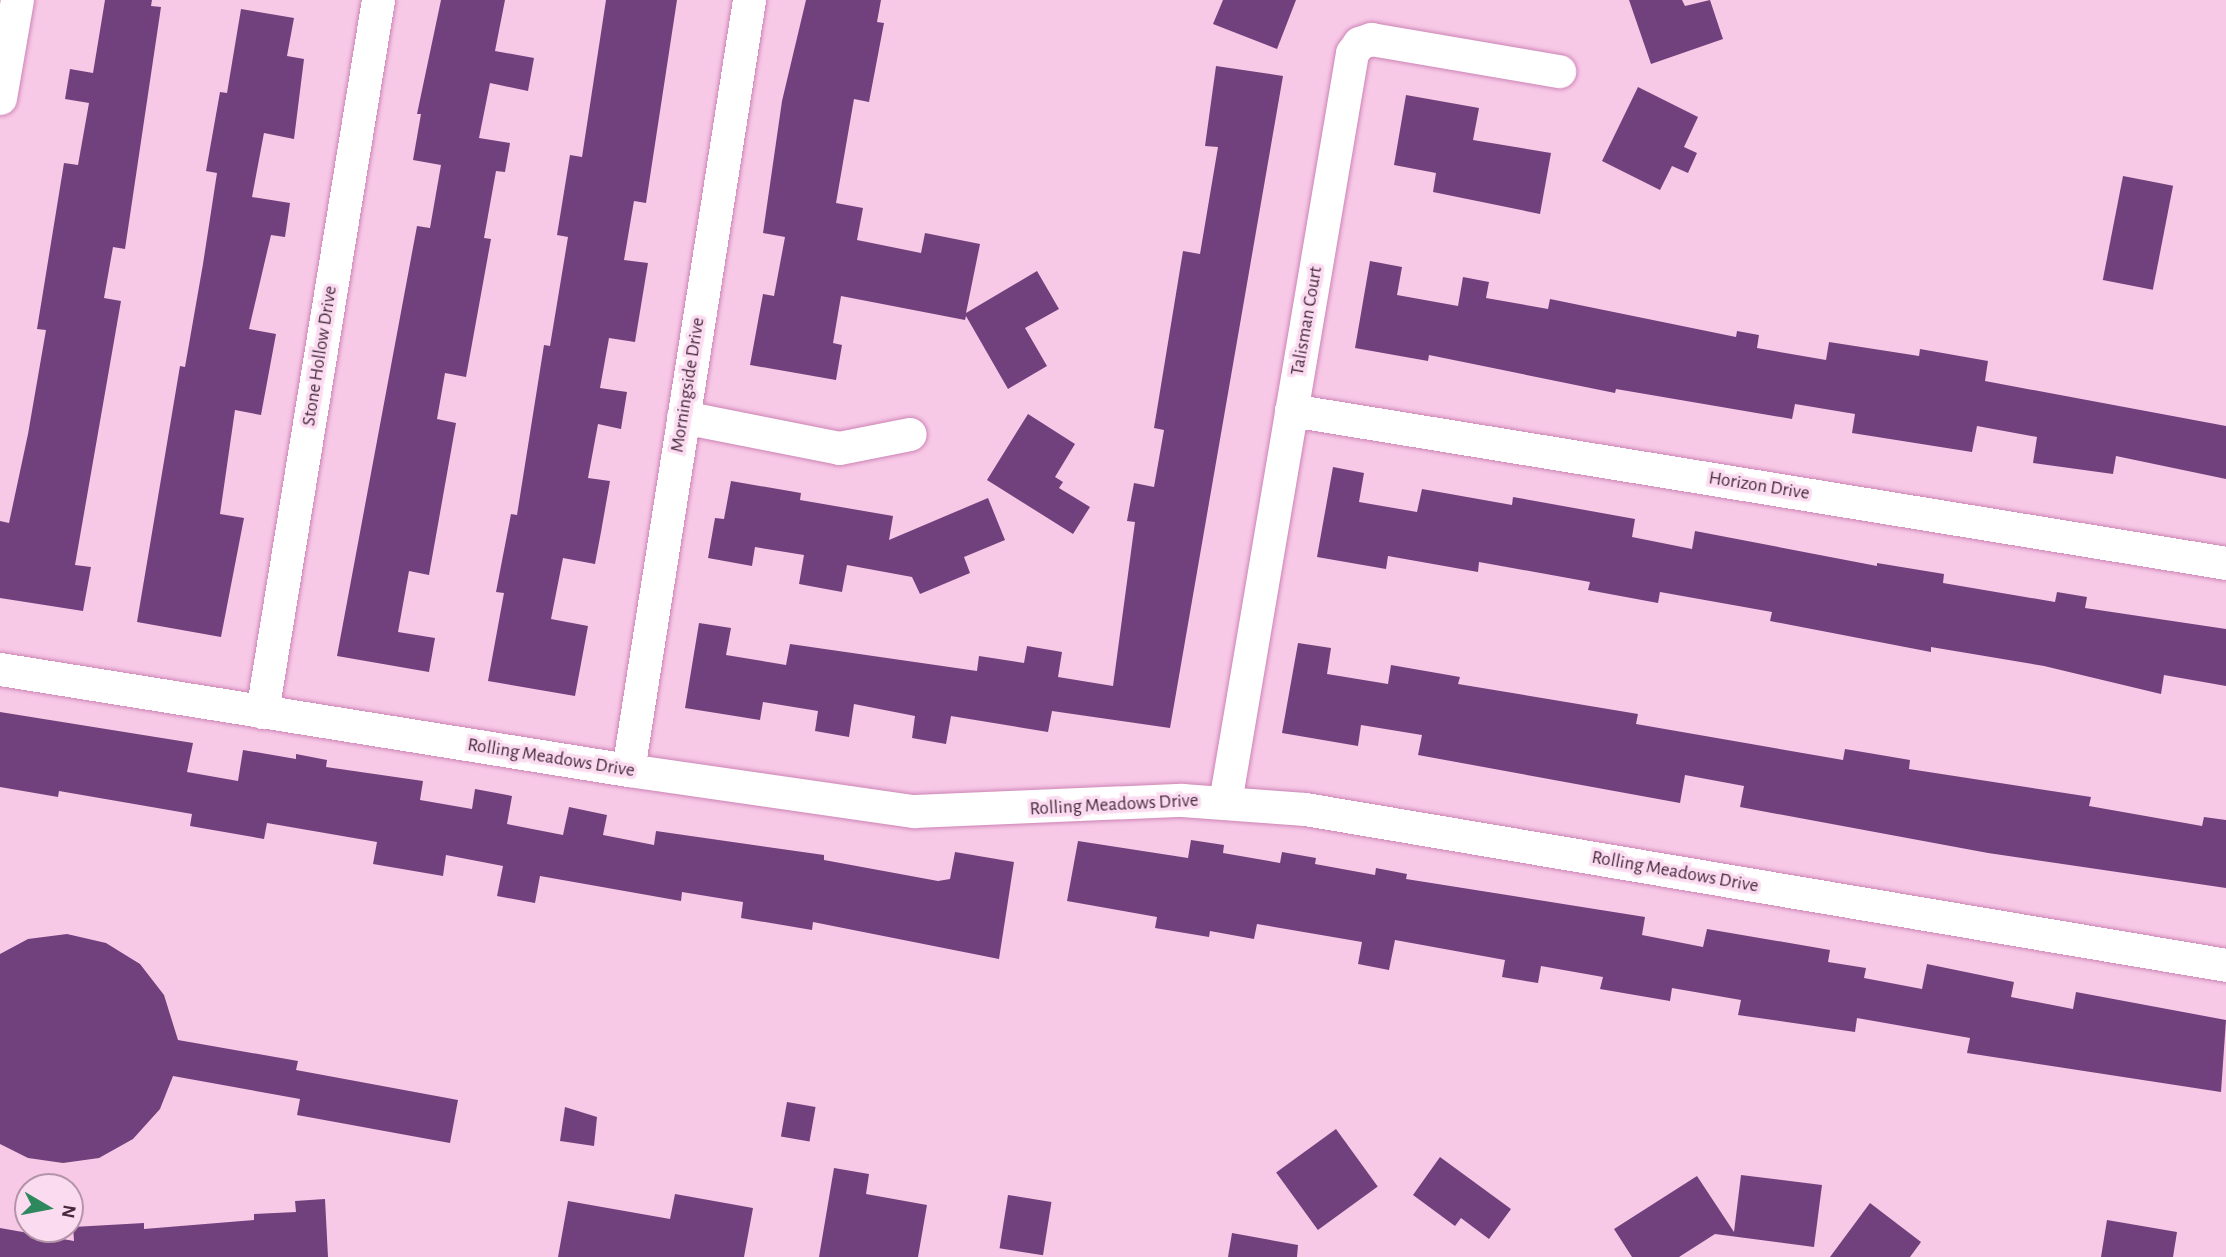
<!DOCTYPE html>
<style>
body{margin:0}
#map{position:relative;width:2226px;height:1257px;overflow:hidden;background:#f8c9e7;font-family:"Alegreya Sans",sans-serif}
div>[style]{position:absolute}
.building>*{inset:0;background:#71417d;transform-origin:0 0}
.roads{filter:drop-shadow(0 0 2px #cc84b5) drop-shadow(0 0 2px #cc84b5)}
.minor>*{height:33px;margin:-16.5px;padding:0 16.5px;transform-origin:16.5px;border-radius:16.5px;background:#fff}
span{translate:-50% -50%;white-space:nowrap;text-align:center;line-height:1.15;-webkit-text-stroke:7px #fbdbf0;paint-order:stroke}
.street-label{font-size:19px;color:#482a3f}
.north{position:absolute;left:14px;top:1173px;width:70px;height:70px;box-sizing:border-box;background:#fbdbf0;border:2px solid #b394a9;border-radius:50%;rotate:100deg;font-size:19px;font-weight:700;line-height:28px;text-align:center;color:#482a3f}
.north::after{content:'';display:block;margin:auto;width:24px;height:32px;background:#2d885e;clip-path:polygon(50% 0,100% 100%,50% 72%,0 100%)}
</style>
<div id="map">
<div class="building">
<div style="clip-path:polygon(105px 0,152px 0,151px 6px,161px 7px,125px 249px,113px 247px,104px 298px,121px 301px,75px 565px,91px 567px,83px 611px,0 598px,0 521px,9px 523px,28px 434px,46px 330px,37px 329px,64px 163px,78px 165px,89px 103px,65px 99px,70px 69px,93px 73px)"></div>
<div style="clip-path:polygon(441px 0,505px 0,495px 51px,534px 58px,528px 91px,490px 83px,479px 138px,510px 143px,505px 172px,496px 171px,484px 238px,491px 239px,466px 377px,445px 373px,437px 419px,456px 423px,429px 575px,409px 571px,398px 632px,435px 638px,429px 672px,337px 656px,417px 226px,430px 228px,441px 165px,413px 160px,421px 114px,417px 114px)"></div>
<div style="clip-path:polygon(606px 0,677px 0,646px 203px,634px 201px,624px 260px,648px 263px,635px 342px,609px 338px,600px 388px,627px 392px,621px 429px,598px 424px,588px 478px,610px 481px,601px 532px,595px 564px,563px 558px,551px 619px,588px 626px,575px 696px,488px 681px,504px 593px,496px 592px,511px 514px,517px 515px,544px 345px,550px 346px,568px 237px,557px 235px,570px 155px,582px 157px)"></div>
<div style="clip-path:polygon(806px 0,881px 0,877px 22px,884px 23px,869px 102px,854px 99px,836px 203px,863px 208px,857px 240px,921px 253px,925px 233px,980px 244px,966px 313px,1037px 271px,1059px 309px,1025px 328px,1047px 366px,1008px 389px,966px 316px,965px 320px,841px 296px,833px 343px,842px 345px,836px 380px,750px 365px,763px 294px,774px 296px,785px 237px,763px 233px,782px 101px)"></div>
<div style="clip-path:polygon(1223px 0,1296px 0,1277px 49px,1213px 24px)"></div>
<div style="clip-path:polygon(1629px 0,1682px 0,1685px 6px,1710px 0,1723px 39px,1651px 64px)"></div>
<div style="clip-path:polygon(241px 9px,294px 18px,287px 56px,304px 59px,294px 139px,264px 133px,252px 197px,290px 203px,285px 237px,271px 235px,249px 329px,276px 334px,261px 415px,235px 410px,220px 514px,244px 518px,221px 637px,137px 622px,180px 366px,185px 367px,203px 264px,217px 173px,206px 171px,220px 92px,227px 93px)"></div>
<div style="clip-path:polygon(1216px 66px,1283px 76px,1170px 728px,1052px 711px,1048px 732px,951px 716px,946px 744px,912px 738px,915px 716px,854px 704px,849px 737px,815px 731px,818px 711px,763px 702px,760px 720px,685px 708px,699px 623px,731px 628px,726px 655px,786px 665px,790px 644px,977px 671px,979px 656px,1024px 663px,1027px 646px,1062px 652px,1058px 677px,1113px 686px,1135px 522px,1127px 521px,1134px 483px,1154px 487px,1164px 430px,1154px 428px,1183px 251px,1200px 254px,1218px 147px,1205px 146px)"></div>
<div style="clip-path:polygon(1638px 87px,1698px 117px,1684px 147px,1697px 153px,1688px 173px,1672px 166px,1660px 190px,1602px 161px)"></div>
<div style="clip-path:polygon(1406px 95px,1479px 108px,1473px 140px,1551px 153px,1540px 214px,1433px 192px,1436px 173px,1394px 165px)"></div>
<div style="left:2123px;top:176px;width:51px;height:106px;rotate:11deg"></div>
<div style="clip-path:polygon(1370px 261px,1402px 267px,1397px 295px,1458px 306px,1463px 277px,1489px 282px,1486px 298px,1548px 309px,1550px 299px,1736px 337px,1737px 331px,1759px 335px,1757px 348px,1826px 360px,1829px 342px,1919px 356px,1920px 349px,1988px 361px,1985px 381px,2226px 426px,2226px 479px,2116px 456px,2113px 474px,2033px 463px,2037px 437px,1977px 426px,1972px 452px,1852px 433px,1855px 414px,1795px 404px,1792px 419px,1616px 389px,1615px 393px,1429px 355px,1428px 361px,1355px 348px)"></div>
<div style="clip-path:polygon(1028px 414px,1075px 444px,1055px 477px,1063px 482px,1059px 488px,1090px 507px,1073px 534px,987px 480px)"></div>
<div style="clip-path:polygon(1333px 467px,1364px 473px,1359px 502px,1417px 512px,1422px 489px,1512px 505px,1513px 497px,1635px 519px,1632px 537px,1692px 549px,1695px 531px,1877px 566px,1877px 563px,1944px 574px,1943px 583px,2055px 602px,2057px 592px,2087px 597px,2085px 608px,2226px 629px,2226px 686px,2164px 675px,2161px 694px,2044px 666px,1931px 647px,1931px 652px,1770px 621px,1772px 612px,1660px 592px,1658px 603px,1588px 590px,1590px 582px,1479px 562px,1478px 572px,1388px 556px,1386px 569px,1317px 557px)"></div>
<div style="clip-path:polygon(731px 481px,801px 493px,800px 500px,893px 516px,889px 540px,988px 498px,1005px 540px,964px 557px,970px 573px,920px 594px,912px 577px,847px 565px,842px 592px,799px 584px,804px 555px,755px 547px,752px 566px,708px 558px,715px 518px,724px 519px)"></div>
<div style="clip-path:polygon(1298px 643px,1331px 648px,1327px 674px,1388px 684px,1391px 665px,1460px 677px,1458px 684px,1638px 714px,1636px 724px,1843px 760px,1845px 749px,1910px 760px,1909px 769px,2091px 797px,2089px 806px,2202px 826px,2204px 817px,2226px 820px,2226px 888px,1988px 853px,1740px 807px,1744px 786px,1685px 775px,1680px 803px,1418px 755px,1422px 735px,1361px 725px,1358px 746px,1282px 733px)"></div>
<div style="clip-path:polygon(0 712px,193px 743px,187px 772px,238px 781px,243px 750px,296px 759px,296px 754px,327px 760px,326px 767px,423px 781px,420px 800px,472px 809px,475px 789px,512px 796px,507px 824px,563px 835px,569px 807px,607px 815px,603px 835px,654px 845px,656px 831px,824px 855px,824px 860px,938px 881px,950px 879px,955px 852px,1014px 862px,999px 959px,813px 922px,812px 930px,741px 918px,743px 902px,682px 892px,681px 901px,540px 876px,535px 903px,497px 896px,503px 866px,446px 855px,443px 876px,373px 864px,377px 842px,267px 823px,264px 839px,190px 826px,192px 814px,59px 791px,58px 797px,0 787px)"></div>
<div style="clip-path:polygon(1191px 840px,1224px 845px,1223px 853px,1280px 863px,1282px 852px,1316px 858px,1315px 864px,1375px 875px,1376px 868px,1407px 874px,1406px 879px,1645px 917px,1642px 935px,1703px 947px,1707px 929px,1830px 950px,1828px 962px,1866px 968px,1864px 978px,1922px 989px,1927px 964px,2014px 982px,2011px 997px,2073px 1009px,2076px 992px,2226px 1020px,2221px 1092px,1967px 1053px,1970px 1038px,1857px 1018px,1855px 1032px,1738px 1015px,1741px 1000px,1672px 988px,1670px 1001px,1600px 989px,1603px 977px,1541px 966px,1538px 983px,1502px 977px,1505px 960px,1395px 940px,1389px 970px,1358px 964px,1362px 942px,1257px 924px,1254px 939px,1210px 931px,1209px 937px,1155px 928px,1157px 917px,1067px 901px,1078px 841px,1188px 858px)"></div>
<div style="clip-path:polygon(67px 934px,106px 943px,140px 964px,164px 995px,178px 1040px,298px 1061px,296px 1070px,458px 1100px,450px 1143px,297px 1115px,300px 1099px,173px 1076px,160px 1109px,133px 1139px,99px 1158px,63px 1163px,28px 1158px,0 1144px,0 954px,28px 939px)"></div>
<div style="left:787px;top:1102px;width:29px;height:35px;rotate:10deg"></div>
<div style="clip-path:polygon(565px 1107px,597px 1117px,594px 1146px,560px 1141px)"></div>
<div style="left:1336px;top:1129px;width:71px;height:74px;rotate:54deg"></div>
<div style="clip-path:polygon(1440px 1157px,1511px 1209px,1489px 1239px,1461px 1218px,1455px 1226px,1413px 1195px)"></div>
<div style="clip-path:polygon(834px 1168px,869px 1174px,866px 1194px,927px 1205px,918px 1257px,819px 1257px)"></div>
<div style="clip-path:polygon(1741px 1175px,1822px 1185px,1814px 1247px,1715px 1234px,1679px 1257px,1632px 1257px,1614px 1229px,1697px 1176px,1734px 1232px)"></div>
<div style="clip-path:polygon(675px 1194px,753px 1208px,744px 1257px,558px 1257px,568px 1201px,670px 1219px)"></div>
<div style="left:1008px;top:1195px;width:44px;height:54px;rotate:9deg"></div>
<div style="clip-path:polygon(325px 1199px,328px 1257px,0 1257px,0 1228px,74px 1241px,73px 1227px,144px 1223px,144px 1229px,254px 1220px,254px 1214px,296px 1212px,295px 1201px)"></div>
<div style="clip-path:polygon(1870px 1203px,1921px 1242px,1910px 1257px,1830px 1257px)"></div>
<div style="clip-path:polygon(2107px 1220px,2177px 1232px,2173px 1257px,2101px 1257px)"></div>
<div style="clip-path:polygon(1232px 1233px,1298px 1245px,1297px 1257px,1228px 1257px)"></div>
</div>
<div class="roads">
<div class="minor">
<div style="left:0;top:98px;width:99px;rotate:-80.2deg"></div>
<div style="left:1291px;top:410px;width:947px;rotate:9.29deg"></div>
<div style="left:683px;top:417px;width:159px;rotate:11.2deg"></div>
<div style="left:839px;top:448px;width:72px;rotate:-11.2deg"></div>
<div style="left:0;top:669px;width:636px;rotate:9.14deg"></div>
<div style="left:628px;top:770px;width:289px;rotate:8.2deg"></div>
<div style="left:914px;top:811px;width:268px;rotate:-2.4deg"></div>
<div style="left:1182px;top:800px;width:123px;rotate:4.2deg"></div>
<div style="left:1305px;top:809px;width:934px;rotate:9.61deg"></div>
<div style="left:262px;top:712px;width:721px;rotate:-80.75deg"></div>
<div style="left:628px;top:770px;width:779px;rotate:-81.07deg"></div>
<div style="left:1225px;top:802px;width:760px;rotate:-80.38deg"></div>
<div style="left:1352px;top:53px;width:12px;rotate:-55deg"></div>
<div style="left:1359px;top:43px;width:13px;rotate:-18deg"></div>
<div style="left:1371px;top:39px;width:191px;rotate:9.7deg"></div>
</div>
</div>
<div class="street-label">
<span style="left:1307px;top:321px;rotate:-80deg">Talisman Court</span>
<span style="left:320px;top:356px;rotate:-81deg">Stone Hollow Drive</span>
<span style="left:688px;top:385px;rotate:-81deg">Morningside Drive</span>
<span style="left:1759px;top:486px;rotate:9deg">Horizon Drive</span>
<span style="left:551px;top:758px;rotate:9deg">Rolling Meadows Drive</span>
<span style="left:1114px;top:805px;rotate:-3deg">Rolling Meadows Drive</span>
<span style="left:1675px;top:872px;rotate:10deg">Rolling Meadows Drive</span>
</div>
<div class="north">N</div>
</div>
